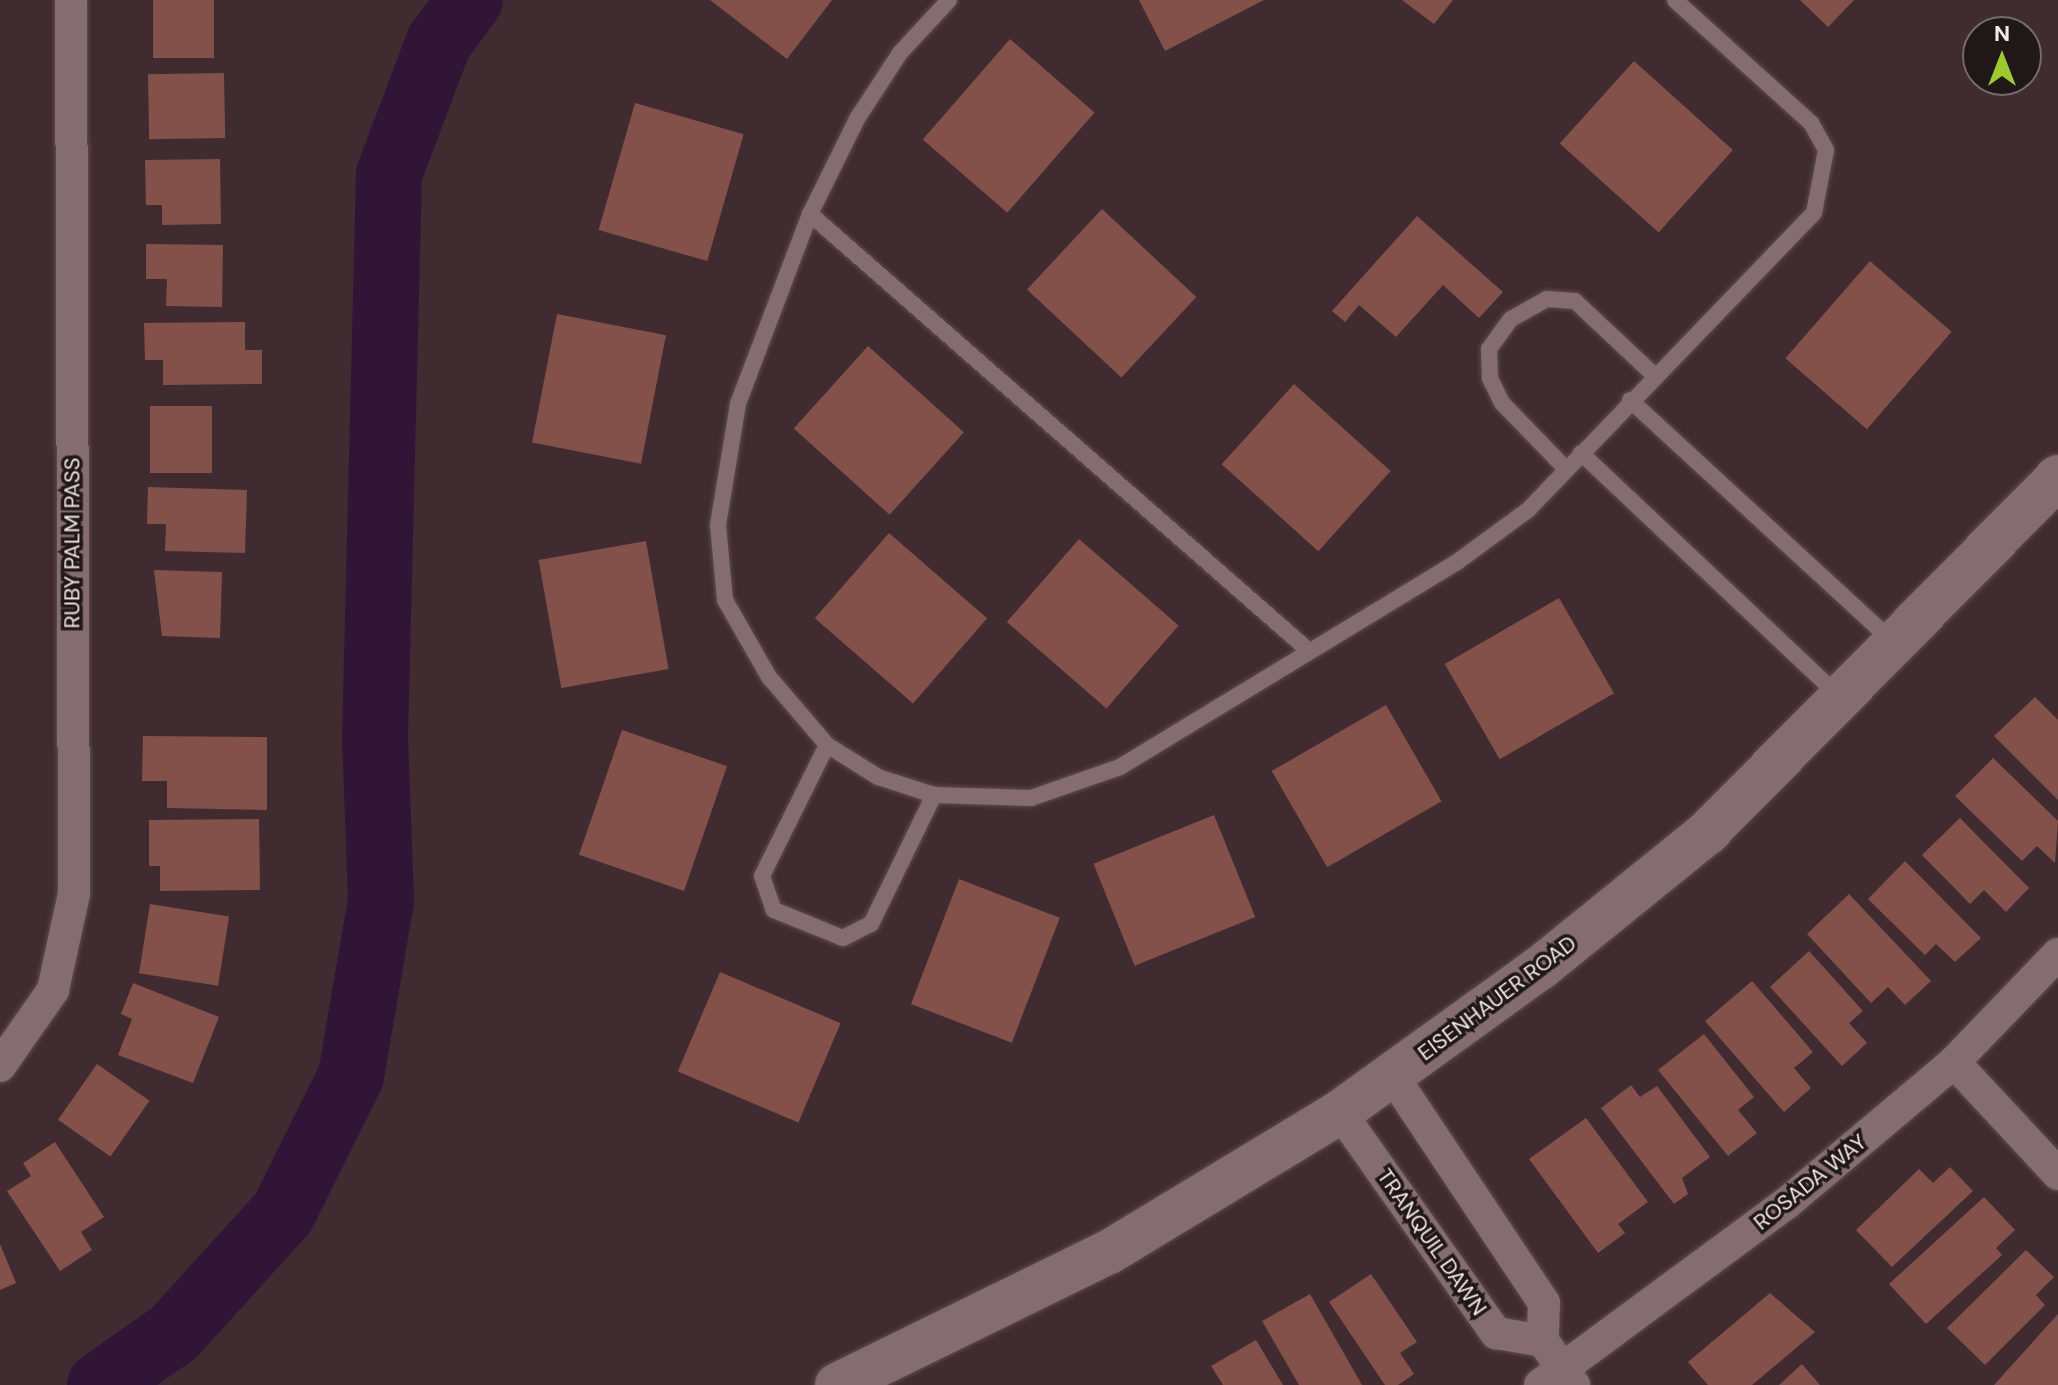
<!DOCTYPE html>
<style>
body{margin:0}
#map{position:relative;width:2058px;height:1385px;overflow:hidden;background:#402c30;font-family:"DM Sans",sans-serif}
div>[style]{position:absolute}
.river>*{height:66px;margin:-33px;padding:0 33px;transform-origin:33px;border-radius:33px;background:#301537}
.building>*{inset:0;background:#835149;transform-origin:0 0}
.roads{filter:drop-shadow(0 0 2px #5c4b4f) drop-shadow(0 0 2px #5c4b4f)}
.service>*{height:16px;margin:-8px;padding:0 8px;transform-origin:8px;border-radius:8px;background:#846c70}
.minor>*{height:32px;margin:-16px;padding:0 16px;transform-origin:16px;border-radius:16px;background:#846c70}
.secondary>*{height:44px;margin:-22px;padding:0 22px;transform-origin:22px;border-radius:22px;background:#846c70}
span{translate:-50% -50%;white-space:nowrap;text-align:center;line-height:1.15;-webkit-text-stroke:7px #201719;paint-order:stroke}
.street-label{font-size:22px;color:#f5e8ea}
.north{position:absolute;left:1962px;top:16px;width:80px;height:80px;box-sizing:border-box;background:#201719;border:2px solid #756b6d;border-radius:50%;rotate:0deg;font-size:22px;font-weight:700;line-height:32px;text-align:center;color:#f5e8ea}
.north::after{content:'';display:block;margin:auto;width:28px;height:36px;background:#9eca2e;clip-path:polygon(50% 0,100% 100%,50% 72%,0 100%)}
</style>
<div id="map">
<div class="river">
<div style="left:100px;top:1385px;width:90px;rotate:-35.1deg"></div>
<div style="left:174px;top:1333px;width:162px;rotate:-47.8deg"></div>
<div style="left:283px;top:1213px;width:153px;rotate:-63.6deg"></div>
<div style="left:351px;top:1076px;width:179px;rotate:-80.3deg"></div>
<div style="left:381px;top:900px;width:162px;rotate:-92.1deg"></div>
<div style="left:375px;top:738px;width:564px;rotate:-88.58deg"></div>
<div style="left:389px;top:174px;width:141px;rotate:-69.3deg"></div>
<div style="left:439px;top:42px;width:52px;rotate:-53.6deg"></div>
</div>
<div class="building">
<div style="left:153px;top:0;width:61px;height:58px"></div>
<div style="clip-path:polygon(710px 0,832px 0,787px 59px)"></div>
<div style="clip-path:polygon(1139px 0,1264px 0,1165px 51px)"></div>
<div style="clip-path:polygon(1402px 0,1453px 0,1434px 24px)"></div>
<div style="clip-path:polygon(1800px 0,1854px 0,1828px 27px)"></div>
<div style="left:1010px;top:39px;width:112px;height:133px;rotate:41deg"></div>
<div style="left:1634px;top:61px;width:133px;height:111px;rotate:42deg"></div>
<div style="left:224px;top:73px;width:65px;height:76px;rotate:89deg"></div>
<div style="left:635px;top:103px;width:113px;height:132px;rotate:16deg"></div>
<div style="clip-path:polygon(220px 159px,221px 224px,162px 225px,162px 205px,146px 205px,145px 160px)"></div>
<div style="left:1102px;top:209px;width:129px;height:110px;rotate:43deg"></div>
<div style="clip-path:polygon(1417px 216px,1503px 292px,1479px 318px,1443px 285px,1396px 337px,1359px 305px,1345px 322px,1332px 311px)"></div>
<div style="clip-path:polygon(146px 244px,223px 245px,222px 307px,166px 306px,167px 279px,146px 279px)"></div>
<div style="left:1870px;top:261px;width:108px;height:129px;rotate:41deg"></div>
<div style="left:557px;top:314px;width:111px;height:131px;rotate:11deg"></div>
<div style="clip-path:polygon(245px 322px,245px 350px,262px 350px,262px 384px,163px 385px,163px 360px,145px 360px,144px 323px)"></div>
<div style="left:868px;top:346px;width:129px;height:111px;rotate:42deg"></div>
<div style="left:1294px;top:384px;width:130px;height:108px;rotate:42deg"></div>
<div style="left:150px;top:406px;width:62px;height:67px"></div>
<div style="clip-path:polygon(148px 487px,247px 490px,245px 553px,165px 551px,166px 524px,147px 524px)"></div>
<div style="left:889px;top:533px;width:130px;height:113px;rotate:41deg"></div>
<div style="left:1079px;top:539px;width:132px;height:110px;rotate:41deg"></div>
<div style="left:646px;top:541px;width:130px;height:109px;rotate:80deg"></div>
<div style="clip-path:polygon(154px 570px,222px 572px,220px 638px,162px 636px)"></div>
<div style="left:1559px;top:598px;width:110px;height:132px;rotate:60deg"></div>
<div style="clip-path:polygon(2035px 697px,2058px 720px,2058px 800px,1994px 736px)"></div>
<div style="left:1386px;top:705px;width:111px;height:132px;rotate:60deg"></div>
<div style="left:622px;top:730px;width:111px;height:132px;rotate:19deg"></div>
<div style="clip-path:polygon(143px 736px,267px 737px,267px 810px,167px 808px,167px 781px,142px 781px)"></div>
<div style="clip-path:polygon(1993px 758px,2058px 821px,2055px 863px,2037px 846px,2022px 861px,1955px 796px)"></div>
<div style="left:1214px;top:815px;width:110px;height:130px;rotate:68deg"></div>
<div style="clip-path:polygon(1960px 818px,2029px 888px,2006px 912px,1984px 890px,1970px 904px,1922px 855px)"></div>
<div style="clip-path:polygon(259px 819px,260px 890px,160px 891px,160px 866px,149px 866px,149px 820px)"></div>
<div style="clip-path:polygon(1905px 861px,1981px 938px,1955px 962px,1936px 944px,1925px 955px,1868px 899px)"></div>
<div style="left:959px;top:879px;width:108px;height:134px;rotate:21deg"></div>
<div style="clip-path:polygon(1849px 894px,1931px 981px,1905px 1005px,1888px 987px,1871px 1003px,1807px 934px)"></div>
<div style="left:150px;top:904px;width:80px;height:70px;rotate:9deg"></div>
<div style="clip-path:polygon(1809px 951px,1863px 1011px,1849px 1023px,1867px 1043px,1842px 1066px,1770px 987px)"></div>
<div style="left:720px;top:972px;width:131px;height:108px;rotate:23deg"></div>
<div style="clip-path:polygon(1752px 981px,1813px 1052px,1794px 1068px,1811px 1088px,1784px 1112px,1705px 1021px)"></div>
<div style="clip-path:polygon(133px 983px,219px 1017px,193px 1083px,118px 1055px,132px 1019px,121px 1014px)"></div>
<div style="clip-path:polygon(1704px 1034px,1754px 1097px,1738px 1110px,1757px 1133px,1728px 1156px,1658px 1070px)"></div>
<div style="left:97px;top:1064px;width:64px;height:68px;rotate:35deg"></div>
<div style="clip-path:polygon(1631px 1085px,1640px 1097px,1657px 1086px,1710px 1157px,1682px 1178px,1688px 1194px,1674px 1204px,1601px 1108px)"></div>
<div style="clip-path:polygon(1586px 1118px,1648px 1202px,1618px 1224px,1625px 1233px,1598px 1253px,1529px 1159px)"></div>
<div style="clip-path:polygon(55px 1142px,104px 1217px,81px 1232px,92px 1250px,60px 1271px,7px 1191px,31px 1176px,23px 1163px)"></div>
<div style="clip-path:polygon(1950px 1167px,1973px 1191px,1892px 1267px,1856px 1230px,1919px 1169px,1933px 1183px)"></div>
<div style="clip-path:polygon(1984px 1197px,2015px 1230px,1996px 1248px,2002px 1255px,1926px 1324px,1889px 1284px)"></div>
<div style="clip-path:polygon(0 1244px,16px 1283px,0 1290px)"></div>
<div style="clip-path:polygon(2026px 1250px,2054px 1277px,2036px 1295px,2045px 1305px,1985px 1365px,1947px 1328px)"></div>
<div style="clip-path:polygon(1371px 1274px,1417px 1342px,1400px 1353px,1414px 1374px,1398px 1385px,1385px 1385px,1329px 1302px)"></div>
<div style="clip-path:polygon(1770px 1293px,1815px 1332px,1752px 1385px,1708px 1385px,1688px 1362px)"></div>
<div style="clip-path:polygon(1310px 1294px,1362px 1385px,1299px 1385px,1262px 1321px)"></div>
<div style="clip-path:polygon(2058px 1314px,2058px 1385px,1994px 1385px)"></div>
<div style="clip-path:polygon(1256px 1340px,1283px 1385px,1223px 1385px,1211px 1366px)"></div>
<div style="clip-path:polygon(1802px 1364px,1820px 1385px,1779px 1385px)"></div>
</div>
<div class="roads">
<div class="service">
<div style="left:949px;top:0;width:72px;rotate:132.8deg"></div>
<div style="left:900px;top:53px;width:79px;rotate:123.1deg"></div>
<div style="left:857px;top:119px;width:106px;rotate:116.3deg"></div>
<div style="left:810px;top:214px;width:203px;rotate:110.8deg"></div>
<div style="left:738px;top:404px;width:123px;rotate:99.4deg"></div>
<div style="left:718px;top:525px;width:75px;rotate:84.7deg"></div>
<div style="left:725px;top:600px;width:89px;rotate:60.3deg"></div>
<div style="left:769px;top:677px;width:89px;rotate:49.5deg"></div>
<div style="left:827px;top:745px;width:60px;rotate:32.1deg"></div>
<div style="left:878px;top:777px;width:59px;rotate:17.8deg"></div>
<div style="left:934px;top:795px;width:97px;rotate:1.8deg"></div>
<div style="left:1031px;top:798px;width:94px;rotate:-19.2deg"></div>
<div style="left:1120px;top:767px;width:394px;rotate:-31.3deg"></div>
<div style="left:1457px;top:562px;width:88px;rotate:-36.2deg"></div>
<div style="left:1528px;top:510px;width:412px;rotate:-46.1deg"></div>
<div style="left:1814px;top:213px;width:64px;rotate:-79.2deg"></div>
<div style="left:1826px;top:150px;width:31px;rotate:-119deg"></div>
<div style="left:1811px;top:123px;width:183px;rotate:-137.9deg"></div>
<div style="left:810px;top:214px;width:662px;rotate:41.2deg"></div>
<div style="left:1630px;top:400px;width:357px;rotate:42.6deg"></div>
<div style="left:1581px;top:453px;width:354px;rotate:43.3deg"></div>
<div style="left:1566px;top:469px;width:92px;rotate:-134.1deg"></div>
<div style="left:1502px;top:403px;width:28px;rotate:-116deg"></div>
<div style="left:1490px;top:378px;width:29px;rotate:-92deg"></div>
<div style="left:1489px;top:349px;width:37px;rotate:-54deg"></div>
<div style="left:1511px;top:319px;width:41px;rotate:-29.1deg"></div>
<div style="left:1547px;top:299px;width:28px;rotate:4deg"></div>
<div style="left:1575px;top:301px;width:108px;rotate:43.1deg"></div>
<div style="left:827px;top:745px;width:146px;rotate:116.4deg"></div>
<div style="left:762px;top:876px;width:36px;rotate:71deg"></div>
<div style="left:774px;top:910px;width:74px;rotate:22.1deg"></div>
<div style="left:843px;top:938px;width:31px;rotate:-27deg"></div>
<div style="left:871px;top:924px;width:144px;rotate:-64deg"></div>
</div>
<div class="minor">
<div style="left:1954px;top:1062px;width:153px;rotate:47.1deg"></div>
<div style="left:0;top:1066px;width:93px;rotate:-55.1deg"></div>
<div style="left:53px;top:990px;width:98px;rotate:-77.7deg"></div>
<div style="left:74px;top:894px;width:894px;rotate:-90.19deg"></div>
<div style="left:1392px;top:1075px;width:274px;rotate:56.3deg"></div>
<div style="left:1544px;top:1303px;width:38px;rotate:92deg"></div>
<div style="left:1543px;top:1341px;width:54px;rotate:54.8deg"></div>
<div style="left:1340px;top:1112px;width:271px;rotate:54.8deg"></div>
<div style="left:1496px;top:1333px;width:48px;rotate:9.7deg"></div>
<div style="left:1540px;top:1385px;width:308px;rotate:-36.4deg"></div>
<div style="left:1788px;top:1202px;width:217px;rotate:-40.1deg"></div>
<div style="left:1954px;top:1062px;width:150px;rotate:-46.1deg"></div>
</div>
<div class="secondary">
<div style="left:837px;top:1385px;width:303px;rotate:-26.1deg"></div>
<div style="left:1109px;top:1252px;width:270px;rotate:-31.2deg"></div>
<div style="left:1340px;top:1112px;width:246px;rotate:-35.8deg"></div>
<div style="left:1540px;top:968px;width:215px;rotate:-39deg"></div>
<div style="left:1707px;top:833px;width:500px;rotate:-45.4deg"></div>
</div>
</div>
<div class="street-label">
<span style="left:72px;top:543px;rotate:-90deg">RUBY PALM PASS</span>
<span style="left:1497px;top:998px;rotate:-37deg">EISENHAUER ROAD</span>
<span style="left:1810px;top:1182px;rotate:-39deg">ROSADA WAY</span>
<span style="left:1432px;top:1242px;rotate:55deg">TRANQUIL DAWN</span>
</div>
<div class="north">N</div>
</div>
